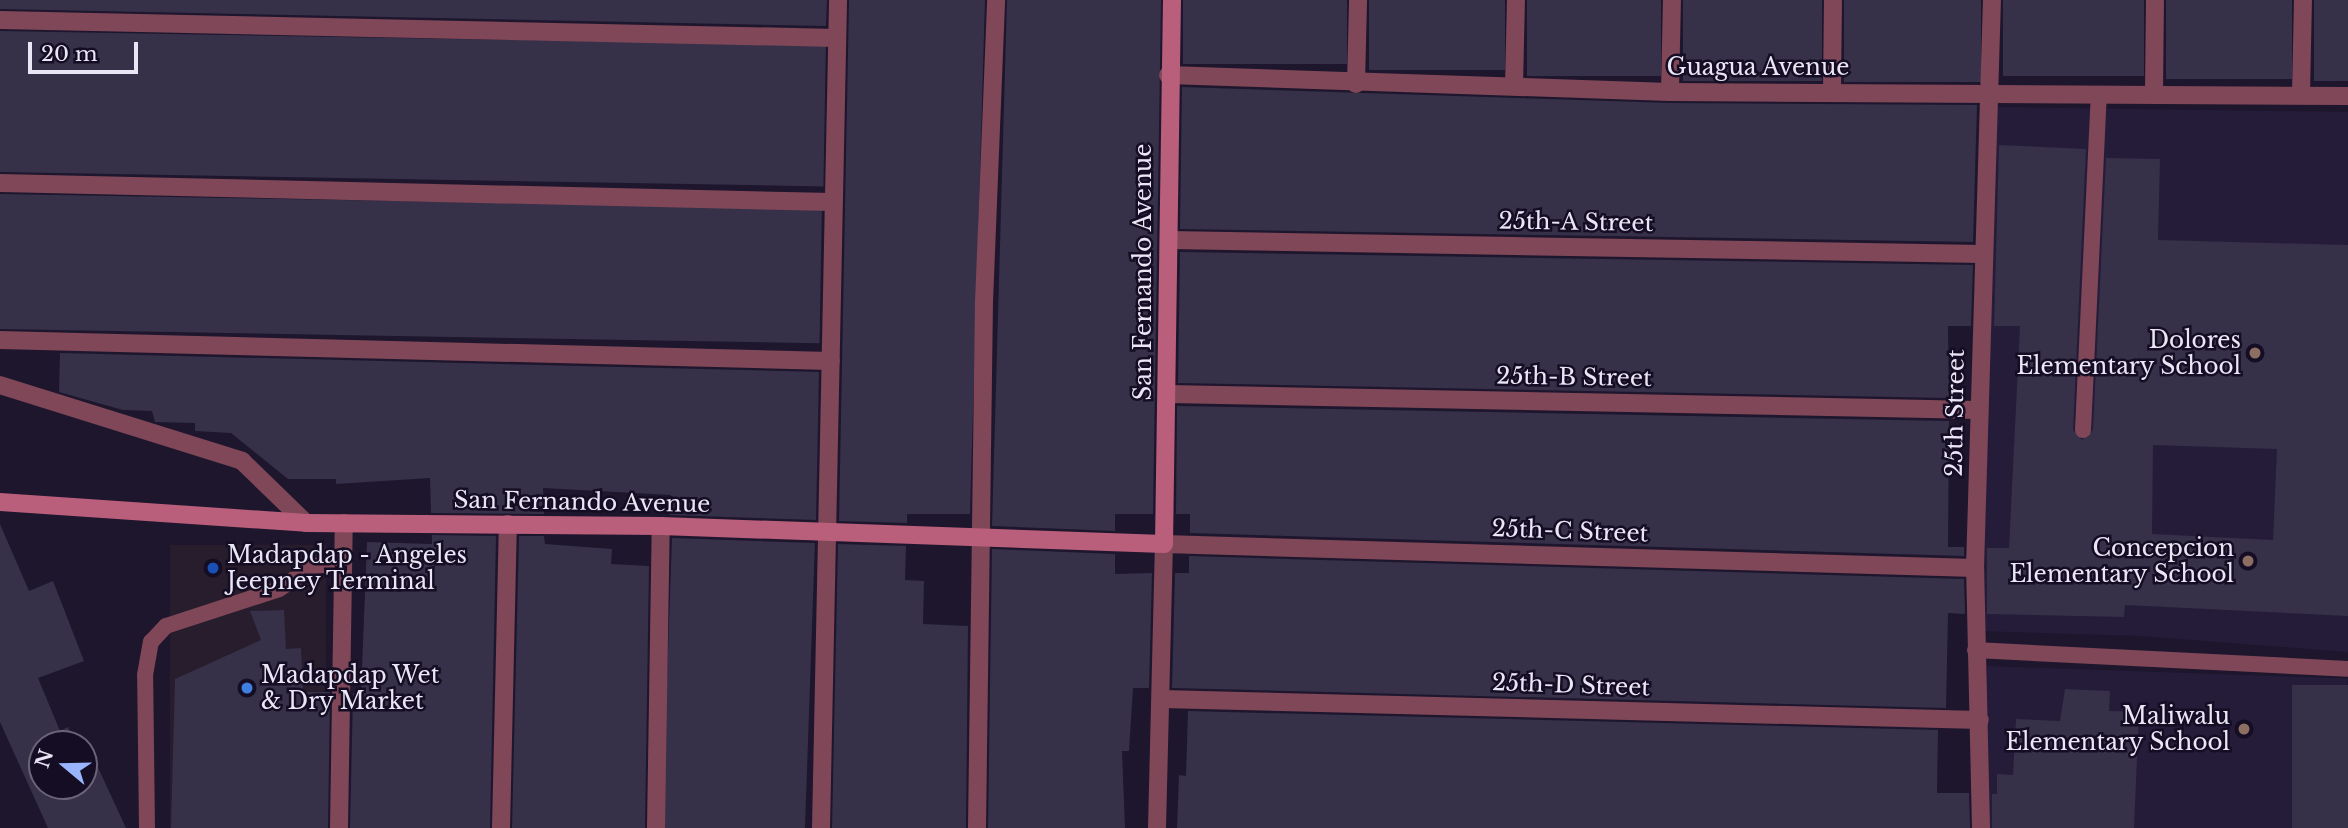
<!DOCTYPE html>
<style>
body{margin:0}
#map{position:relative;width:2348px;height:828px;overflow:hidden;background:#1d162d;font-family:"Libre Baskerville",serif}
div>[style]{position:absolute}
.commercial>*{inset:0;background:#271d2c;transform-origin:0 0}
.built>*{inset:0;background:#251c39;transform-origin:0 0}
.building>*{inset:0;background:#363049;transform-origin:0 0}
.lane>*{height:16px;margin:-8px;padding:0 8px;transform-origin:8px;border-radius:8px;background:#7f4758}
.street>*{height:18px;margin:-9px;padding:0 9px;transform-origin:9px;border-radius:9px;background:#7f4758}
.secondary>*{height:18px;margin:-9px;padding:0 9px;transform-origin:9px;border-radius:9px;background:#b95e7b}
.dots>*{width:19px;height:19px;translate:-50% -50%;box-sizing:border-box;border:4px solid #140d23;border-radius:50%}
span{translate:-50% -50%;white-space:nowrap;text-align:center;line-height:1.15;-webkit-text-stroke:5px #140d23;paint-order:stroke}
.street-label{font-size:23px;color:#eae6f6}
.poi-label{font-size:23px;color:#eae6f6}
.right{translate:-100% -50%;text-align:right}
.left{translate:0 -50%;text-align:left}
.north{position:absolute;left:28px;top:730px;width:70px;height:70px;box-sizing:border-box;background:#140d23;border:2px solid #6a6477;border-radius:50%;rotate:289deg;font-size:19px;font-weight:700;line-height:28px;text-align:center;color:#eae6f6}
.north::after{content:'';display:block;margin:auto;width:24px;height:32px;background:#99b5fd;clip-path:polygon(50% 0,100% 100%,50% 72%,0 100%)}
.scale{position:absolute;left:28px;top:42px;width:110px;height:32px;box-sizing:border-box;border:4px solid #eae6f6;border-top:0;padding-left:9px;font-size:21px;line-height:24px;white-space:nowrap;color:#eae6f6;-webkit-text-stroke:5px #140d23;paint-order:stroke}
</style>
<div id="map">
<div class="commercial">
<div style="left:326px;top:545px;width:283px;height:156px;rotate:90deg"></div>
</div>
<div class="built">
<div style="clip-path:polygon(1995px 107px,2348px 112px,2348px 652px,2140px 636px,1979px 631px)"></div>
<div style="left:1987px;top:666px;width:361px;height:162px;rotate:2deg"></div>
</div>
<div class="building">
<div style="clip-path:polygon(0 0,827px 0,826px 26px,0 9px)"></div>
<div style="clip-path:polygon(849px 0,985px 0,970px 514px,907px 514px,907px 523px,839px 521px)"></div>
<div style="clip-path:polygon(1007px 0,1161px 0,1153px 514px,1115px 514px,1115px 531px,992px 526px)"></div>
<div style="left:1183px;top:0;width:164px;height:64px"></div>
<div style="left:1369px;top:0;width:136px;height:70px"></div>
<div style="left:1527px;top:0;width:134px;height:76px"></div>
<div style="left:1683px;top:0;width:139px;height:81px"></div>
<div style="left:1844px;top:0;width:137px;height:82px"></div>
<div style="left:2003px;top:0;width:141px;height:76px"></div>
<div style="left:2166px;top:0;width:126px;height:79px"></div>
<div style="left:2314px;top:0;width:34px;height:81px"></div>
<div style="left:0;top:31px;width:826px;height:141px;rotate:1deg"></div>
<div style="clip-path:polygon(1182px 87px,1670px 103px,1977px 105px,1973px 242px,1180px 229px)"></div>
<div style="clip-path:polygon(evenodd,1999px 145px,2086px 149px,2073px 430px,2082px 440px,2093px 430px,2106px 158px,2160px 159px,2158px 240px,2348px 245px,2348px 616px,2125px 605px,2124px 617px,1987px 614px,1987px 548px,2009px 548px,2020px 326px,1994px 326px,1999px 145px,2153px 445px,2277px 449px,2273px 540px,2152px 534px,2153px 445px)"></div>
<div style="left:0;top:194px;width:822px;height:135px;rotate:1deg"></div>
<div style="clip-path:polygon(1180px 252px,1973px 265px,1971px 326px,1948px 326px,1949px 398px,1178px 383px)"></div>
<div style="clip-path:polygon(60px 353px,819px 372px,816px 520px,670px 515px,671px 495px,543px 488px,544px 514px,431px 513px,430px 478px,336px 484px,336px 479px,288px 479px,231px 433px,195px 431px,195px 423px,155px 422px,152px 411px,123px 410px,59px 392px)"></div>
<div style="clip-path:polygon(1177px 406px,1949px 421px,1948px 547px,1964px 547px,1964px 556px,1190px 533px,1190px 514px,1176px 514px)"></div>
<div style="clip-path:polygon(0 524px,29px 591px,53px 581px,84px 661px,38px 678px,60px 731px,68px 727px,75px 744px,42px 744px,42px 786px,84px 786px,84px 765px,95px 761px,126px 828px,48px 828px,0 722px)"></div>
<div style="clip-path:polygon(432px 535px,496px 536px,490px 828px,350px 828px,353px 693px,361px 693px,367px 542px,432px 544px)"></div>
<div style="clip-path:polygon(519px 536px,544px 536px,545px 544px,612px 549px,611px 564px,649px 566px,645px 828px,512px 828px)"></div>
<div style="left:672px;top:538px;width:143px;height:290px;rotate:2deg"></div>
<div style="clip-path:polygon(838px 544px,906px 546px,905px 580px,924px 581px,923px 624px,968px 626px,966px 828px,832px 828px)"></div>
<div style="clip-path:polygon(992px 549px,1115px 554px,1115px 574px,1152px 573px,1149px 688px,1133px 688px,1129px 751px,1122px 751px,1125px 828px,988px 828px)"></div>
<div style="clip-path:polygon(1189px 556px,1964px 579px,1965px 614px,1948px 613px,1946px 708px,1172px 688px,1175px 573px,1189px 573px)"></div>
<div style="clip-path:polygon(284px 610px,286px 649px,301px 648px,303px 692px,330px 692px,328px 828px,171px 828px,175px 679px,261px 640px,250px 611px)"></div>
<div style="left:2348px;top:685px;width:143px;height:56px;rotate:90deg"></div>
<div style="clip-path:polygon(2065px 689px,2110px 691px,2109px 711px,2139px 712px,2134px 828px,1992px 828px,1992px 794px,1997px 794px,1997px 774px,2013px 775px,2016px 719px,2060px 721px)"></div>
<div style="clip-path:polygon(1188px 711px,1938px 730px,1937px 793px,1969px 793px,1970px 828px,1177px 828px,1179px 775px,1186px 776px)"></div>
</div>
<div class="lane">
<div style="left:2083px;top:430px;width:336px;rotate:-87.3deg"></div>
<div style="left:1975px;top:650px;width:373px;rotate:2.9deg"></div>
<div style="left:147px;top:828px;width:153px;rotate:-90.7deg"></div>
<div style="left:145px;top:675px;width:34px;rotate:-80deg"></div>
<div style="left:151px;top:642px;width:22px;rotate:-47deg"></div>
<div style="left:166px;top:626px;width:119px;rotate:-18.1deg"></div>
<div style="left:279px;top:589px;width:42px;rotate:-33.3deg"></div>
<div style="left:314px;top:566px;width:29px;rotate:-6deg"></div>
</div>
<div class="street">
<div style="left:0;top:20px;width:836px;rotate:1.23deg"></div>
<div style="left:1168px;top:75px;width:502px;rotate:1.94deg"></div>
<div style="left:1670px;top:92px;width:678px;rotate:0.34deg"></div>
<div style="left:1356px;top:84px;width:84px;rotate:-88.6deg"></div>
<div style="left:1514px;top:86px;width:86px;rotate:-88.7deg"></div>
<div style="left:1670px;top:92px;width:92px;rotate:-88.8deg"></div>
<div style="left:1832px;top:92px;width:92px;rotate:-89.4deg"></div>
<div style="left:2154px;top:92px;width:92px;rotate:-89.4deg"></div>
<div style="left:2301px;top:94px;width:94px;rotate:-88.8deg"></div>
<div style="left:0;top:183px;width:832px;rotate:1.31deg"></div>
<div style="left:1169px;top:240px;width:813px;rotate:0.99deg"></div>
<div style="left:0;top:340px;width:831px;rotate:1.45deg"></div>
<div style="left:0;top:385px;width:254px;rotate:17.4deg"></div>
<div style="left:242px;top:461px;width:89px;rotate:44.1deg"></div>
<div style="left:1168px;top:394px;width:811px;rotate:1.13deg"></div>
<div style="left:1161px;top:699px;width:819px;rotate:1.47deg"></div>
<div style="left:339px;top:828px;width:305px;rotate:-89.1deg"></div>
<div style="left:501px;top:828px;width:304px;rotate:-88.7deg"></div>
<div style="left:656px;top:828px;width:302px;rotate:-89.1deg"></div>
<div style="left:821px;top:828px;width:828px;rotate:-88.82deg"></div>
<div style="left:977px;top:828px;width:526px;rotate:-89.24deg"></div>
<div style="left:984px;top:302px;width:302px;rotate:-87.7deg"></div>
<div style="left:1157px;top:828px;width:284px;rotate:-88.6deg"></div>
<div style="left:1164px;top:544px;width:811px;rotate:1.7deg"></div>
<div style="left:1981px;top:828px;width:260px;rotate:-91.3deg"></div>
<div style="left:1975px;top:568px;width:568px;rotate:-88.29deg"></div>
</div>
<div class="secondary">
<div style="left:0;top:502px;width:307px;rotate:3.9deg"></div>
<div style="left:306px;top:523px;width:355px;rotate:0.5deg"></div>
<div style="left:661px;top:526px;width:503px;rotate:2.05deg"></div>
<div style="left:1164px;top:544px;width:544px;rotate:-89.16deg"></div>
</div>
<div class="dots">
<div style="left:2255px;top:353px;background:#8d6e63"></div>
<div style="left:2248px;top:561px;background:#8d6e63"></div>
<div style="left:213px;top:568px;background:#1a4fb4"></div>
<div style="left:247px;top:688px;background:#3f7fe0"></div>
<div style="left:2244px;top:729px;background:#8d6e63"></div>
</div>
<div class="street-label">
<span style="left:1758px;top:67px">Guagua Avenue</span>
<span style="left:1576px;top:222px;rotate:1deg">25th-A Street</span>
<span style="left:1143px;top:272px;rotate:-90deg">San Fernando Avenue</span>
<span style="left:1574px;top:377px;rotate:1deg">25th-B Street</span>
<span style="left:1955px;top:413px;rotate:-89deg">25th Street</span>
<span style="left:582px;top:502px;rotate:1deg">San Fernando Avenue</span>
<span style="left:1570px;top:531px;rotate:2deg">25th-C Street</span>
<span style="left:1571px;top:685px;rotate:2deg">25th-D Street</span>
</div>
<div class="poi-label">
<span class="right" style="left:2241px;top:353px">Dolores<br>Elementary School</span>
<span class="right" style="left:2234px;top:561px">Concepcion<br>Elementary School</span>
<span class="left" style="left:227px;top:568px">Madapdap - Angeles<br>Jeepney Terminal</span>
<span class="left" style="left:261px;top:688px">Madapdap Wet<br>&amp; Dry Market</span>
<span class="right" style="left:2230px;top:729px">Maliwalu<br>Elementary School</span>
</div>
<div class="north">N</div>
<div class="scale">20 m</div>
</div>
